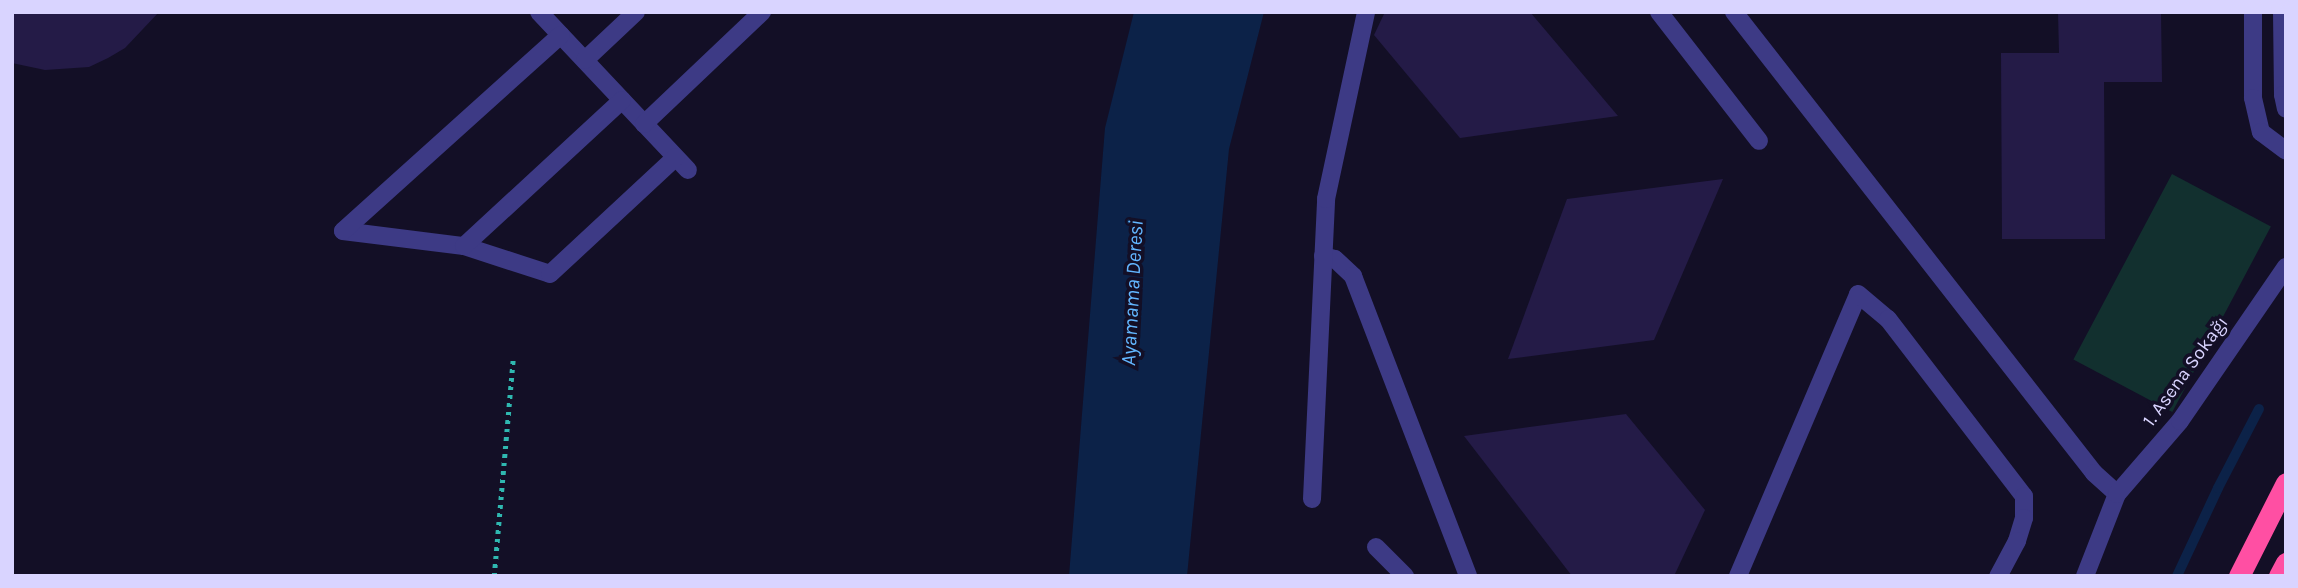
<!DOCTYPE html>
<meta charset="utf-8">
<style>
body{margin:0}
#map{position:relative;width:2298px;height:588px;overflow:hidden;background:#130f26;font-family:Karla,sans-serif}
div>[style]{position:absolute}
.green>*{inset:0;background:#12302f;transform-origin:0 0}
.water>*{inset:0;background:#0c2248}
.stream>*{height:10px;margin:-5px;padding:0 5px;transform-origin:5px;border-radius:5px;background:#0c2248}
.building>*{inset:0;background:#241b47}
.path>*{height:4.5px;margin-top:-2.25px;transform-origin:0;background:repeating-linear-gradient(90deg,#2fb8b0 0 3.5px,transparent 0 8.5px)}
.minor>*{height:18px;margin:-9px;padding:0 9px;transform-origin:9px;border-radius:9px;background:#3d3a85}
.highway>*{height:21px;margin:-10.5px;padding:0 10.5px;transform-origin:10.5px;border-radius:10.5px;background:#ff4fa3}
span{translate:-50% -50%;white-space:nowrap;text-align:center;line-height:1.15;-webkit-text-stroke:7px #130f26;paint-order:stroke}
.street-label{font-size:19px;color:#d9d4ff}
.water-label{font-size:21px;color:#62b6ff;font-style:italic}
.frame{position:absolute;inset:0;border:14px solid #d9d4ff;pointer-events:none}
</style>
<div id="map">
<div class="green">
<div style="left:2172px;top:174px;width:112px;height:210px;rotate:28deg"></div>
</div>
<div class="water">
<div style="clip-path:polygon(1134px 12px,1264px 12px,1229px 149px,1187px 576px,1069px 576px,1105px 128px)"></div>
</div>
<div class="stream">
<div style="left:2177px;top:576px;width:97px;rotate:-65deg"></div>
<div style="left:2218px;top:488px;width:89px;rotate:-62.6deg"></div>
</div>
<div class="building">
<div style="clip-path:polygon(12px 12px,159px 12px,125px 48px,108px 58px,89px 67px,45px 70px,12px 63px)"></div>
<div style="clip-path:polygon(1385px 12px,1530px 12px,1618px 116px,1460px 138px,1374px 35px)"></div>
<div style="clip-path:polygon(2058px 12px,2161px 12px,2162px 82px,2104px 82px,2105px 239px,2002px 239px,2001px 53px,2059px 53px)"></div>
<div style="clip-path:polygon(1723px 179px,1654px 340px,1508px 359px,1567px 199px)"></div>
<div style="clip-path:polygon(1626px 414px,1705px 510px,1674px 576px,1572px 576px,1464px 436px)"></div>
</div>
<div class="path">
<div style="left:494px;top:576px;width:219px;rotate:-85deg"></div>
</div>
<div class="minor">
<div style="left:539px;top:12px;width:217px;rotate:46.7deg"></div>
<div style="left:1659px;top:12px;width:163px;rotate:52.2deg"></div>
<div style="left:1734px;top:12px;width:585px;rotate:52.01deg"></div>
<div style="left:2094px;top:473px;width:31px;rotate:42deg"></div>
<div style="left:2253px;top:12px;width:86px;rotate:90deg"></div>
<div style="left:2253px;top:98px;width:35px;rotate:77deg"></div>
<div style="left:2261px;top:132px;width:31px;rotate:37deg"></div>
<div style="left:2282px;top:12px;width:83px;rotate:89.3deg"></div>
<div style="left:2283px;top:95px;width:14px;rotate:78deg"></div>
<div style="left:585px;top:60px;width:70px;rotate:-43.3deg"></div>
<div style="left:644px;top:124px;width:163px;rotate:-43.5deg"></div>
<div style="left:343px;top:231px;width:122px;rotate:7.1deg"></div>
<div style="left:464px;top:246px;width:90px;rotate:18deg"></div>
<div style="left:550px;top:274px;width:171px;rotate:-42.9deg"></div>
<div style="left:343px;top:231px;width:293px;rotate:-42deg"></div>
<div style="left:464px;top:246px;width:215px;rotate:-42.7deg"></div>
<div style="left:1323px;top:256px;width:12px;rotate:14deg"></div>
<div style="left:1335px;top:259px;width:25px;rotate:43deg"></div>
<div style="left:1353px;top:276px;width:321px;rotate:69deg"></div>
<div style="left:1312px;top:499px;width:300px;rotate:-87.3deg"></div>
<div style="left:1326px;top:199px;width:191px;rotate:-77.9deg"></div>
<div style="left:1376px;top:547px;width:41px;rotate:45deg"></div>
<div style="left:1738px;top:576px;width:306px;rotate:-66.9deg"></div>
<div style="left:1858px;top:294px;width:39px;rotate:40deg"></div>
<div style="left:1888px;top:319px;width:223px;rotate:52.5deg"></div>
<div style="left:2024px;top:496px;width:22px;rotate:90deg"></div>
<div style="left:2024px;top:518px;width:24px;rotate:107deg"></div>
<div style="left:2017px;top:541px;width:40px;rotate:118deg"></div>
<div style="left:2085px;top:576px;width:88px;rotate:-68.7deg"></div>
<div style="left:2117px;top:494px;width:96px;rotate:-49.2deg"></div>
<div style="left:2180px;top:421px;width:187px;rotate:-55.5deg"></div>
</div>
<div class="highway">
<div style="left:2239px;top:576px;width:104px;rotate:-63.2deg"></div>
<div style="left:2279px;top:576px;width:15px;rotate:-62deg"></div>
</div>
<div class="street-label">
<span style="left:2186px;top:372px;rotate:-54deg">1. Asena Sokağı</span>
</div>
<div class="water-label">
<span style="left:1132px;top:293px;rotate:-87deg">Ayamama Deresi</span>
</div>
<div class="frame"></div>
</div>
